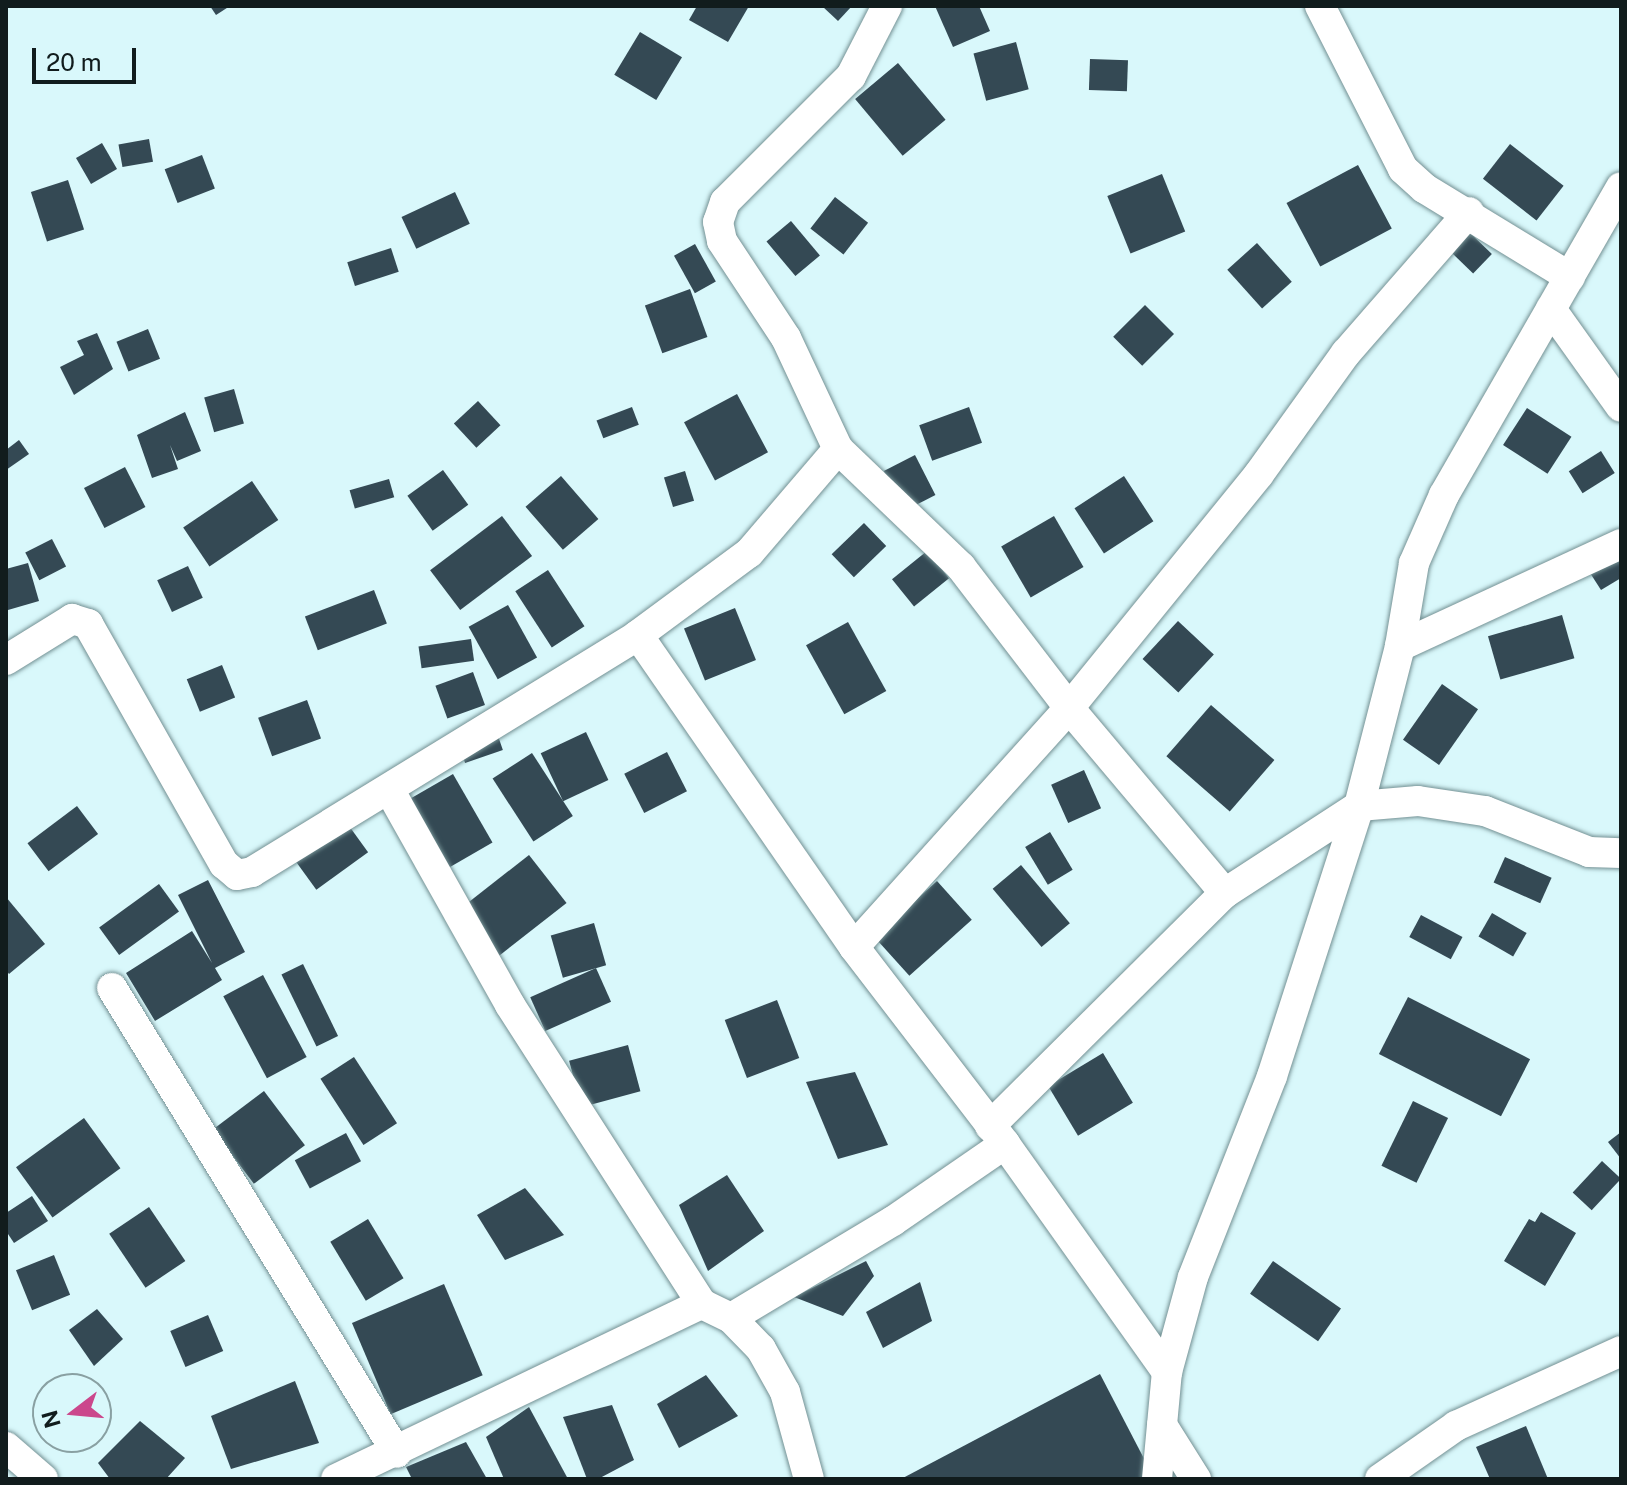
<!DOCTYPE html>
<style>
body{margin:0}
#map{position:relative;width:1627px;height:1485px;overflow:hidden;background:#d9f8fb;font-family:"Public Sans",sans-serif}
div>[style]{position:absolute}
.building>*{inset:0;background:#344954;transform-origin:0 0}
.roads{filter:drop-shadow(0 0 2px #739093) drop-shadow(0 0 2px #739093)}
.street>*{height:30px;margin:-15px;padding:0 15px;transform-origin:15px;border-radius:15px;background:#fff}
span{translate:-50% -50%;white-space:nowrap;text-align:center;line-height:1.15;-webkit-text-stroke:8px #d9f8fb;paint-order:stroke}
.frame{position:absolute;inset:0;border:8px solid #111c1d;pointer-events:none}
.north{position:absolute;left:32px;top:1373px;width:80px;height:80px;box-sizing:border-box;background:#d9f8fb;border:2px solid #89a0a2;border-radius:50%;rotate:254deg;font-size:22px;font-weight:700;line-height:32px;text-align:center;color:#111c1d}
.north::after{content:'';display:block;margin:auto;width:28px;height:36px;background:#cb478c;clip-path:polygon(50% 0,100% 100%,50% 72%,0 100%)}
.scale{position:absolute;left:32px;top:48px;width:104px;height:36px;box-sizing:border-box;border:4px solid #111c1d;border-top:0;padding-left:10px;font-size:24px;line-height:28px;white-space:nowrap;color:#111c1d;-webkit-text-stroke:6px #d9f8fb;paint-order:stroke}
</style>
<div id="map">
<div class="building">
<div style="clip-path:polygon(210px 6px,230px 6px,216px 15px)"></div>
<div style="clip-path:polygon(697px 6px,749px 6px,728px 42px,689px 20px)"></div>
<div style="clip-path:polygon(822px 6px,852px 6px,838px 21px)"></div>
<div style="clip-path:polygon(935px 6px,979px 6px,990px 31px,953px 47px)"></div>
<div style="left:640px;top:32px;width:49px;height:50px;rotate:31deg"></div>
<div style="left:1016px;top:42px;width:49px;height:44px;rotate:75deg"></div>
<div style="left:1090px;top:59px;width:38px;height:31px;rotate:2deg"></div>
<div style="left:898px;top:63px;width:74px;height:56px;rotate:50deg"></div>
<div style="left:149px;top:139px;width:23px;height:31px;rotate:80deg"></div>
<div style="left:102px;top:143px;width:30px;height:30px;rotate:60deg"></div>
<div style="left:1510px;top:144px;width:68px;height:44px;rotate:38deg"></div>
<div style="left:202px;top:155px;width:36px;height:40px;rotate:69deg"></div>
<div style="left:1358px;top:165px;width:72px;height:81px;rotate:62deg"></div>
<div style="left:1162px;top:174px;width:62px;height:59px;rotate:68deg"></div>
<div style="left:68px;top:180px;width:52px;height:39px;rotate:72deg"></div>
<div style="left:455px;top:192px;width:35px;height:59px;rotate:65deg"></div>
<div style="left:835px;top:197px;width:42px;height:40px;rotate:38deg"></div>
<div style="left:791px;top:221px;width:45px;height:32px;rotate:50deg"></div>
<div style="left:1466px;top:229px;width:36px;height:27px;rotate:44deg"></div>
<div style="left:1257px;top:243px;width:52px;height:40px;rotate:48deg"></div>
<div style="left:695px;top:244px;width:43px;height:24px;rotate:61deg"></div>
<div style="left:391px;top:248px;width:25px;height:46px;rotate:72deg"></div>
<div style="left:690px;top:289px;width:51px;height:48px;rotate:70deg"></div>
<div style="left:1145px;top:305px;width:41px;height:45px;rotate:45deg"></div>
<div style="left:148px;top:329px;width:32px;height:34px;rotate:68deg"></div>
<div style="clip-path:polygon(97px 333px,113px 369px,74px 395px,60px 367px,84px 355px,77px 341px)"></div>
<div style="left:234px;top:389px;width:36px;height:31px;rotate:74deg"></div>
<div style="left:737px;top:394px;width:66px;height:60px;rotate:62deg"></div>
<div style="left:478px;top:401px;width:33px;height:33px;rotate:47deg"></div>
<div style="left:632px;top:407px;width:19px;height:38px;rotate:69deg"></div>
<div style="left:969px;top:407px;width:38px;height:53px;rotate:70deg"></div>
<div style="left:1527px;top:408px;width:53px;height:44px;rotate:33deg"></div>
<div style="clip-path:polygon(185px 412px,201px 451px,177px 461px,170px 445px,178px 469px,152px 478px,137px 435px)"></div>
<div style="clip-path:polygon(19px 440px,29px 454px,6px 470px,6px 450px)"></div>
<div style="left:1601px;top:451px;width:26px;height:38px;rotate:58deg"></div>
<div style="left:915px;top:455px;width:45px;height:35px;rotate:63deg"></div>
<div style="left:125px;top:467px;width:45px;height:46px;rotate:63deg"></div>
<div style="left:443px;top:470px;width:43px;height:44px;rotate:54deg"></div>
<div style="left:685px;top:471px;width:31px;height:22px;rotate:73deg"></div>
<div style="left:561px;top:476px;width:57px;height:47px;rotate:49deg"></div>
<div style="left:1124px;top:476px;width:54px;height:59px;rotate:57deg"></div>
<div style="left:389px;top:479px;width:19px;height:41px;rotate:74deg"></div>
<div style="left:252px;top:481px;width:47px;height:83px;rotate:56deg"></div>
<div style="left:502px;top:516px;width:50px;height:90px;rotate:53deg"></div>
<div style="left:1054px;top:516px;width:59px;height:61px;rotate:60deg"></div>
<div style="left:864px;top:523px;width:32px;height:45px;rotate:46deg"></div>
<div style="clip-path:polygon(1621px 537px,1621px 578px,1601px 590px,1583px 562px)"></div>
<div style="left:52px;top:539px;width:31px;height:30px;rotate:63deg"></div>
<div style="left:927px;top:551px;width:35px;height:45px;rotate:51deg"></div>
<div style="clip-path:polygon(28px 563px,39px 601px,8px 610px,6px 569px)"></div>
<div style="left:188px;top:566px;width:35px;height:34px;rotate:65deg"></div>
<div style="left:548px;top:570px;width:67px;height:39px;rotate:57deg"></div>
<div style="left:374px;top:590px;width:36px;height:74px;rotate:69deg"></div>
<div style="left:508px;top:605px;width:60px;height:45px;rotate:61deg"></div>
<div style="left:735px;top:608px;width:56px;height:55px;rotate:68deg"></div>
<div style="left:1562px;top:615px;width:45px;height:77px;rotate:74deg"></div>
<div style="left:1178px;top:621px;width:49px;height:52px;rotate:43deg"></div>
<div style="left:848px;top:622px;width:79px;height:48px;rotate:61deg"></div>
<div style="left:471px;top:639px;width:22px;height:53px;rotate:82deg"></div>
<div style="left:222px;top:665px;width:35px;height:38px;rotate:68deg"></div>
<div style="left:473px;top:672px;width:35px;height:40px;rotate:70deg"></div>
<div style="left:1442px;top:684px;width:44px;height:68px;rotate:35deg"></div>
<div style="left:307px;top:700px;width:41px;height:52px;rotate:70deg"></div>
<div style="left:1211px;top:705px;width:84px;height:68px;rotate:41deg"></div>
<div style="left:586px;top:732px;width:53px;height:50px;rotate:65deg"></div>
<div style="left:497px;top:733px;width:18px;height:40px;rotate:71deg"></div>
<div style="left:667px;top:752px;width:44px;height:48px;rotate:63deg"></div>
<div style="left:532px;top:753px;width:75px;height:47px;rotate:57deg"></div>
<div style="left:1084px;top:770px;width:42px;height:36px;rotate:66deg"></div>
<div style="left:453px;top:774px;width:79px;height:56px;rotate:60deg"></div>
<div style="left:77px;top:806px;width:35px;height:62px;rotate:53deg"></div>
<div style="left:344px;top:819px;width:41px;height:64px;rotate:54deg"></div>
<div style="left:1050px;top:832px;width:44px;height:29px;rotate:59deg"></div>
<div style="left:529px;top:855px;width:61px;height:92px;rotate:52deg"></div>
<div style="left:1505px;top:857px;width:51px;height:28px;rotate:24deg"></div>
<div style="left:1021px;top:865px;width:76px;height:37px;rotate:50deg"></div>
<div style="clip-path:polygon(208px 880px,245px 952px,215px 968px,222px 980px,155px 1021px,126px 973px,192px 931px,212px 963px,178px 895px)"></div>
<div style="left:937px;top:881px;width:52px;height:84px;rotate:48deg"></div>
<div style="left:159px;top:884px;width:34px;height:74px;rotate:54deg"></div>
<div style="clip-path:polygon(6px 897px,45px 944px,9px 974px,6px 970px)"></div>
<div style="left:1492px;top:913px;width:40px;height:27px;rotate:30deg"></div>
<div style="left:1421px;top:915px;width:47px;height:25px;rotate:28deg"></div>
<div style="left:594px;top:923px;width:44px;height:45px;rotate:74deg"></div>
<div style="left:303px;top:964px;width:80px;height:24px;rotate:64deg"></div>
<div style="left:596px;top:968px;width:37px;height:72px;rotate:66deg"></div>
<div style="left:263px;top:975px;width:93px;height:45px;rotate:62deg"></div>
<div style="left:1408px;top:997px;width:137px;height:64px;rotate:27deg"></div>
<div style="left:777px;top:1000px;width:62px;height:56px;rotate:69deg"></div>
<div style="left:628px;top:1045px;width:48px;height:61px;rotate:75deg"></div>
<div style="left:1103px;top:1053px;width:58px;height:64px;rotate:59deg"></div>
<div style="left:354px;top:1057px;width:79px;height:40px;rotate:57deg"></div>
<div style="clip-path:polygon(855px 1072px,888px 1145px,838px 1159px,806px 1082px)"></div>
<div style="left:264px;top:1091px;width:68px;height:64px;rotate:53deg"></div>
<div style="left:1413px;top:1101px;width:39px;height:72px;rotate:26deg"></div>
<div style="left:84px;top:1118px;width:62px;height:84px;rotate:54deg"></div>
<div style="clip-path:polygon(1621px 1132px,1621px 1159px,1608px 1142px)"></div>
<div style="left:346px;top:1133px;width:32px;height:58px;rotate:62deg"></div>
<div style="left:1602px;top:1161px;width:26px;height:43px;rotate:43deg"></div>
<div style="clip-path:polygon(727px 1175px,764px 1231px,708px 1271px,679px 1205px)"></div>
<div style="clip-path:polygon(525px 1188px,564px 1235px,505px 1260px,477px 1215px)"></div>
<div style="clip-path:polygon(32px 1196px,48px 1221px,14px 1243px,6px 1231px,6px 1213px)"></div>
<div style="left:149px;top:1207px;width:65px;height:48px;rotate:56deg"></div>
<div style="clip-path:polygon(1541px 1212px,1576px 1233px,1545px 1286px,1504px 1261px,1529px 1219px,1535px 1222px)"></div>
<div style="left:368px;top:1219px;width:69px;height:44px;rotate:59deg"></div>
<div style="left:54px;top:1255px;width:43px;height:41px;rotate:68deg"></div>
<div style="clip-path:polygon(866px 1261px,874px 1276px,843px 1316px,794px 1297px)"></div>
<div style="left:1273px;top:1261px;width:83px;height:40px;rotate:35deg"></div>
<div style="clip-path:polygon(920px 1282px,932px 1321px,883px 1348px,866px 1312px)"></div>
<div style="left:444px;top:1284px;width:99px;height:100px;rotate:67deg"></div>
<div style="clip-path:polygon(97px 1309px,123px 1339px,94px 1366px,69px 1330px)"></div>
<div style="left:208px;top:1315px;width:39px;height:41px;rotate:67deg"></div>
<div style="clip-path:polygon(1100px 1374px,1152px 1474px,1143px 1479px,901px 1479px)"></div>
<div style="clip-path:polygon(706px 1375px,738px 1416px,679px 1448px,657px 1404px)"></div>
<div style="clip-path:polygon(295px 1381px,319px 1443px,231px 1469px,211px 1416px)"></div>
<div style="clip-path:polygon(612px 1405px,634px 1460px,598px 1479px,587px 1479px,563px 1417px)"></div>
<div style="clip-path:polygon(529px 1407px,568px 1479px,504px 1479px,486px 1437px)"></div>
<div style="clip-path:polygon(140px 1421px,185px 1458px,166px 1479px,110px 1479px,98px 1463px)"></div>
<div style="clip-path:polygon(1526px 1426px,1548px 1479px,1490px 1479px,1476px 1447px)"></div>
<div style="clip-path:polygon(466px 1442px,487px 1479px,412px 1479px,406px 1467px)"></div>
</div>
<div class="roads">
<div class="street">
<div style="left:887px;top:6px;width:79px;rotate:117.2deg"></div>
<div style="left:851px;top:76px;width:178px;rotate:135deg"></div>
<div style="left:725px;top:202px;width:21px;rotate:109deg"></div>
<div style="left:718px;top:222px;width:19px;rotate:78deg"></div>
<div style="left:722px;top:241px;width:116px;rotate:56.6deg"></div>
<div style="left:786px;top:338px;width:123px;rotate:64.9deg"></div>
<div style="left:838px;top:449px;width:170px;rotate:43.8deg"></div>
<div style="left:961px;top:567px;width:178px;rotate:52.5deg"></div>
<div style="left:1069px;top:708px;width:242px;rotate:49.9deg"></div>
<div style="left:1320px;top:6px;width:183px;rotate:63deg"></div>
<div style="left:1403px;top:169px;width:28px;rotate:42deg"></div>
<div style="left:1424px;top:188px;width:171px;rotate:31.4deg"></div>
<div style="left:1551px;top:309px;width:120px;rotate:54.5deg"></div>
<div style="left:638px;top:635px;width:379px;rotate:55.3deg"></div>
<div style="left:854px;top:947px;width:248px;rotate:52.5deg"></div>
<div style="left:1005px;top:1144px;width:280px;rotate:54.6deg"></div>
<div style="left:1400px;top:646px;width:243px;rotate:-24.8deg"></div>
<div style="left:6px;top:660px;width:78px;rotate:-31.8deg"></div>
<div style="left:72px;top:619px;width:17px;rotate:17deg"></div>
<div style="left:88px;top:624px;width:276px;rotate:60.5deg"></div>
<div style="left:224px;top:864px;width:17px;rotate:40deg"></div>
<div style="left:237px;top:875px;width:15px;rotate:-11deg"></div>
<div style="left:252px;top:872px;width:453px;rotate:-31.5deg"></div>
<div style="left:638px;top:635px;width:138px;rotate:-36.5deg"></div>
<div style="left:749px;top:553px;width:137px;rotate:-49.4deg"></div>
<div style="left:390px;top:791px;width:245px;rotate:60.7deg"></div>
<div style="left:510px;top:1005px;width:355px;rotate:57.3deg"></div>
<div style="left:702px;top:1304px;width:32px;rotate:26deg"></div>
<div style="left:731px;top:1318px;width:43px;rotate:45.9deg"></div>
<div style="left:761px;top:1349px;width:49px;rotate:60.8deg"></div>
<div style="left:785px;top:1392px;width:90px;rotate:74.6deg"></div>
<div style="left:854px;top:947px;width:321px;rotate:-48deg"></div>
<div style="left:1069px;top:708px;width:301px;rotate:-50.9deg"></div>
<div style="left:1259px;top:474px;width:149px;rotate:-54.3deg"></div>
<div style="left:1346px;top:353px;width:187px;rotate:-48.9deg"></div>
<div style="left:112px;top:988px;width:545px;rotate:58.5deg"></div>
<div style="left:990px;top:1126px;width:331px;rotate:-44.8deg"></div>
<div style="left:1225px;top:893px;width:160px;rotate:-33deg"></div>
<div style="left:1359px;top:806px;width:59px;rotate:-4.8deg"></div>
<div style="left:1418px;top:801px;width:68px;rotate:8.5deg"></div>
<div style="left:1485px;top:811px;width:112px;rotate:21.5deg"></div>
<div style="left:1589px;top:852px;width:32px;rotate:2deg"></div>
<div style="left:731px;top:1318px;width:189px;rotate:-30.9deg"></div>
<div style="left:893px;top:1221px;width:136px;rotate:-34.5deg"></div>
<div style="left:1162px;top:1425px;width:64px;rotate:57.8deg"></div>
<div style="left:6px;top:1447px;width:49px;rotate:40.9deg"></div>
<div style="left:336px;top:1479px;width:406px;rotate:-25.6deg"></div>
<div style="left:1157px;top:1479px;width:107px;rotate:-84.7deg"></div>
<div style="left:1167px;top:1372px;width:98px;rotate:-74.7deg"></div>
<div style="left:1193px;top:1277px;width:216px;rotate:-68.5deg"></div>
<div style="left:1272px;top:1076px;width:284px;rotate:-72.1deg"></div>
<div style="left:1359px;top:806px;width:165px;rotate:-75.6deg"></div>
<div style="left:1400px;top:646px;width:84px;rotate:-80.4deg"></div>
<div style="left:1414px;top:563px;width:74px;rotate:-66.2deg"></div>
<div style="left:1444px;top:495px;width:355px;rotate:-60.1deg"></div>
<div style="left:1380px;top:1479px;width:93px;rotate:-34.9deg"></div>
<div style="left:1456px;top:1426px;width:181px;rotate:-24.4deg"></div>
</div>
</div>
<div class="frame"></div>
<div class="north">N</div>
<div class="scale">20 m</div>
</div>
